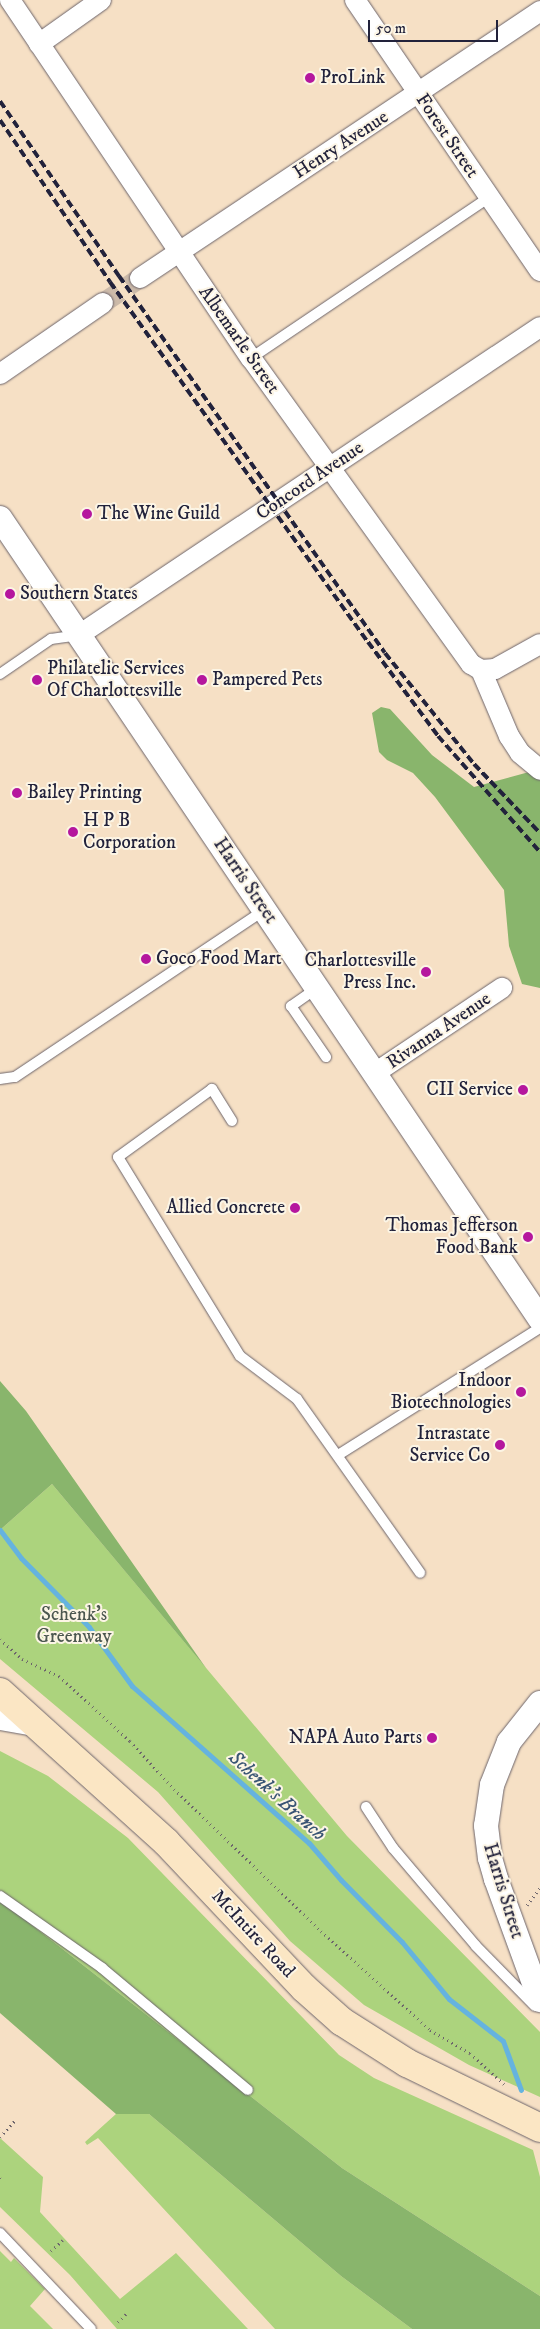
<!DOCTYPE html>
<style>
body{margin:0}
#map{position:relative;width:540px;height:2329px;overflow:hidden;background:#f6e0c5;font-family:"IM FELL DW Pica",serif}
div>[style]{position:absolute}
.green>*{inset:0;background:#acd37d}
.forest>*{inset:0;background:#89b56c}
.stream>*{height:5px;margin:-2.5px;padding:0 2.5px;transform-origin:2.5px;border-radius:2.5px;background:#65b3df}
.minor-tunnel>*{height:20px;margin-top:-10px;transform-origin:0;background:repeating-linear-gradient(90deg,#ccbaa9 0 20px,transparent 0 30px)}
.path>*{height:3px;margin-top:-1.5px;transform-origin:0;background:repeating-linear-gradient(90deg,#6c646b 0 1px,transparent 0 5px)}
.roads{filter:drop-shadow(0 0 1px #6c646b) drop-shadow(0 0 1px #6c646b)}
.service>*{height:10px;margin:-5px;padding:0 5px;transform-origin:5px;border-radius:5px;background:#fff}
.minor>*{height:20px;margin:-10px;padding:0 10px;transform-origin:10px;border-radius:10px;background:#fff}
.tertiary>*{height:24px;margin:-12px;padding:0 12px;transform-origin:12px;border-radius:12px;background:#fff}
.secondary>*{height:28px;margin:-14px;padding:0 14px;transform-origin:14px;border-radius:14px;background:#fbe6c4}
.rail>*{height:4px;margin-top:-2px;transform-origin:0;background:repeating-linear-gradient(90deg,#22223b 0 8px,transparent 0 12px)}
.dots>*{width:14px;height:14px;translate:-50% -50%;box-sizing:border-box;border:2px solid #fcf5e5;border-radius:50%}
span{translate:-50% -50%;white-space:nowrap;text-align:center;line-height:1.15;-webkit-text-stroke:4px #fcf5e5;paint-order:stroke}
.poi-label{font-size:19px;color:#22223b}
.left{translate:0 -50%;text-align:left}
.right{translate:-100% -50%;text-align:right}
.street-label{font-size:19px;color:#22223b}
.park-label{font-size:19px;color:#4b574f}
.water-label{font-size:20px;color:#395574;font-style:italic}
.scale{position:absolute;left:368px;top:20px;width:130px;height:22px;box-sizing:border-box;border:2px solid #22223b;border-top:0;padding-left:6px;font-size:15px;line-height:18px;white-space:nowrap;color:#22223b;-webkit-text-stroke:4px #fcf5e5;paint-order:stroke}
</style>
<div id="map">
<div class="green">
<div style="clip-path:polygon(52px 1484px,347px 1836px,540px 2032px,540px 2097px,469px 2065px,364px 2005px,290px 1941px,158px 1792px,0 1659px,0 1530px)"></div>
<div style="clip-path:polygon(0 1751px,48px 1776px,128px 1838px,339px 2055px,374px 2078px,533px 2150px,540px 2177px,540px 2296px,342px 2168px,0 1900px)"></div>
<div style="clip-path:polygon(116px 2114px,149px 2114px,341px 2276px,412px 2329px,275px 2329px,98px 2138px,87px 2145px,85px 2142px)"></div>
<div style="clip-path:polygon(0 2138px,43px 2177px,40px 2212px,120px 2299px,176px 2253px,248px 2329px,117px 2329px,70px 2275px,0 2207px)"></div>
<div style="clip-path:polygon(0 2251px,11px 2262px,14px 2258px,45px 2289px,30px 2306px,53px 2329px,0 2329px)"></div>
</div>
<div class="forest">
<div style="clip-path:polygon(381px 707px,390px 709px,432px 755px,474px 787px,540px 769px,540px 988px,522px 984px,509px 946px,504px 890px,435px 797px,413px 773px,387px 760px,379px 752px,372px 713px)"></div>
<div style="clip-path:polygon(0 1381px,26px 1411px,206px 1668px,52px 1484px,0 1530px)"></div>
<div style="clip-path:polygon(0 1900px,342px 2168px,540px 2296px,540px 2329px,412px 2329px,341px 2276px,149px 2114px,116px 2114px,0 2013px)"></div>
</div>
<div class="stream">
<div style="left:0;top:1530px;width:35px;rotate:53deg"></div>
<div style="left:21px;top:1558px;width:97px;rotate:45.4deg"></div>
<div style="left:89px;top:1627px;width:73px;rotate:53.9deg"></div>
<div style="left:132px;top:1686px;width:237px;rotate:41.6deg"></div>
<div style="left:309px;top:1843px;width:49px;rotate:49.1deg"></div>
<div style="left:341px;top:1880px;width:87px;rotate:45.5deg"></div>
<div style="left:402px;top:1942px;width:74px;rotate:50.5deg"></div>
<div style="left:449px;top:1999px;width:68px;rotate:37.9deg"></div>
<div style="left:503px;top:2041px;width:52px;rotate:69.8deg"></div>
</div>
<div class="minor-tunnel">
<div style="left:103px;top:303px;width:45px;rotate:-34deg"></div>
</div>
<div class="path">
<div style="left:0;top:1639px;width:30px;rotate:42deg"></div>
<div style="left:22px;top:1659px;width:41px;rotate:24.7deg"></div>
<div style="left:59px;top:1676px;width:96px;rotate:42.5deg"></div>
<div style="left:130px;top:1741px;width:65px;rotate:47.5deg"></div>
<div style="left:174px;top:1789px;width:204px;rotate:44deg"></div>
<div style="left:321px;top:1931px;width:147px;rotate:42.2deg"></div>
<div style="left:430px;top:2030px;width:46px;rotate:29.9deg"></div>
<div style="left:470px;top:2053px;width:46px;rotate:42.4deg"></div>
<div style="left:527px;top:1905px;width:21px;rotate:-53deg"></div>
<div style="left:0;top:2137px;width:24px;rotate:-48deg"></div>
<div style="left:0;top:2178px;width:4px;rotate:45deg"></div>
<div style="left:51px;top:2251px;width:16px;rotate:-43deg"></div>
<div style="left:118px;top:2322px;width:13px;rotate:-45deg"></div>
</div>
<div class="roads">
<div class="service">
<div style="left:251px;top:358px;width:288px;rotate:-34deg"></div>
<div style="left:0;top:674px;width:62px;rotate:-34.5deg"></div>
<div style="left:51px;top:639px;width:27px;rotate:-8deg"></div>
<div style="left:317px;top:988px;width:32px;rotate:145deg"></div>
<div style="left:291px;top:1006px;width:62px;rotate:55.5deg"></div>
<div style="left:0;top:1079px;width:15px;rotate:-8deg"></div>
<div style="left:15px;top:1077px;width:300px;rotate:-33.8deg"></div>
<div style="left:232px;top:1121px;width:38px;rotate:-122deg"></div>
<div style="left:212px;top:1089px;width:116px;rotate:144.1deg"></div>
<div style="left:118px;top:1157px;width:233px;rotate:58.5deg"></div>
<div style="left:240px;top:1356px;width:71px;rotate:37deg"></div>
<div style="left:297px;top:1399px;width:213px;rotate:54.7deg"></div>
<div style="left:338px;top:1455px;width:239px;rotate:-32.2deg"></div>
<div style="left:366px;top:1807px;width:49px;rotate:56.6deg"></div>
<div style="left:393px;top:1848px;width:128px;rotate:49.7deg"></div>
<div style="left:476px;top:1946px;width:84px;rotate:45.5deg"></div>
<div style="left:0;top:1896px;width:125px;rotate:35.2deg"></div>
<div style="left:102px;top:1968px;width:190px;rotate:39.9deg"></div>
<div style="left:0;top:2233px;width:132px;rotate:46.5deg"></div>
</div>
<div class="minor">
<div style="left:10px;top:0;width:432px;rotate:56.1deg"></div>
<div style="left:251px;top:358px;width:377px;rotate:54.3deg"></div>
<div style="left:471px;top:664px;width:12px;rotate:31deg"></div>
<div style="left:481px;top:670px;width:14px;rotate:-4deg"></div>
<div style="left:495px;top:669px;width:51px;rotate:-29.1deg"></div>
<div style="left:355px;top:0;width:328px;rotate:55.7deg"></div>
<div style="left:39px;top:44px;width:76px;rotate:-35.4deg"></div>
<div style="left:140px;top:278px;width:481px;rotate:-33.7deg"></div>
<div style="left:0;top:374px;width:125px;rotate:-34.6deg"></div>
<div style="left:79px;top:635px;width:554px;rotate:-33.75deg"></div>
<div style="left:481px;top:670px;width:72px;rotate:67deg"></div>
<div style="left:509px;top:736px;width:20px;rotate:57deg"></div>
<div style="left:520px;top:753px;width:26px;rotate:40deg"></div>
<div style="left:375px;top:1073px;width:153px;rotate:-33.8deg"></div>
<div style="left:0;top:1720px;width:39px;rotate:10deg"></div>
</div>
<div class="tertiary">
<div style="left:0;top:518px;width:966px;rotate:56.01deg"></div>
<div style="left:540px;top:1703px;width:50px;rotate:128.5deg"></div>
<div style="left:509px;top:1742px;width:46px;rotate:111.6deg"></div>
<div style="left:492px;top:1785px;width:41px;rotate:98.3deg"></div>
<div style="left:486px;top:1826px;width:32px;rotate:83deg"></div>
<div style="left:490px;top:1858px;width:22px;rotate:74deg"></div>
<div style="left:496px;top:1879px;width:129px;rotate:70deg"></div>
</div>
<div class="secondary">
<div style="left:0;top:1692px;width:224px;rotate:42.1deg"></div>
<div style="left:166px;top:1842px;width:201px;rotate:46.6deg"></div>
<div style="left:304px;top:1988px;width:50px;rotate:41.7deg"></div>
<div style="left:341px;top:2021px;width:78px;rotate:32.5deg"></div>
<div style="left:407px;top:2063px;width:148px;rotate:26deg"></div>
</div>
</div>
<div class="rail">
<div style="left:0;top:101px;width:212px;rotate:55.8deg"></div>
<div style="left:119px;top:276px;width:461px;rotate:54.8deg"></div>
<div style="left:385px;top:653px;width:142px;rotate:51.3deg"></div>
<div style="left:474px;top:764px;width:95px;rotate:46.3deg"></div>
<div style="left:0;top:120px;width:196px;rotate:55.8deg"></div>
<div style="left:110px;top:282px;width:443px;rotate:54.4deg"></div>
<div style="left:368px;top:642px;width:117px;rotate:53.3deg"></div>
<div style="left:438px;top:736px;width:154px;rotate:48.7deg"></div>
</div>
<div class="dots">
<div style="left:310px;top:78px;background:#b5179e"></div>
<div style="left:87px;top:514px;background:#b5179e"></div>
<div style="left:10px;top:594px;background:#b5179e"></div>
<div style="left:37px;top:680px;background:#b5179e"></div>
<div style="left:202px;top:680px;background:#b5179e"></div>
<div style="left:17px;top:793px;background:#b5179e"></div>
<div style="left:73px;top:832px;background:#b5179e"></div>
<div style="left:146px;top:959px;background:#b5179e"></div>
<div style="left:426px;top:972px;background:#b5179e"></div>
<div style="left:523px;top:1090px;background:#b5179e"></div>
<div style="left:295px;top:1208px;background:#b5179e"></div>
<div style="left:528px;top:1237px;background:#b5179e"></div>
<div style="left:521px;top:1392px;background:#b5179e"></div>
<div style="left:500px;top:1445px;background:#b5179e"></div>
<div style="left:432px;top:1738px;background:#b5179e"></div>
</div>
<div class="poi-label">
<span class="left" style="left:320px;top:78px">ProLink</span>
<span class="left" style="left:97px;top:514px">The Wine Guild</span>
<span class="left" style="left:20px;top:594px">Southern States</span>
<span class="left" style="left:47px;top:680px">Philatelic Services<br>Of Charlottesville</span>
<span class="left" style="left:212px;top:680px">Pampered Pets</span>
<span class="left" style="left:27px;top:793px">Bailey Printing</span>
<span class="left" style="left:83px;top:832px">H P B<br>Corporation</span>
<span class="left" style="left:156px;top:959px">Goco Food Mart</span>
<span class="right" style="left:416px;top:972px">Charlottesville<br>Press Inc.</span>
<span class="right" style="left:513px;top:1090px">CII Service</span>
<span class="right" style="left:285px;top:1208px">Allied Concrete</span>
<span class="right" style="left:518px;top:1237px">Thomas Jefferson<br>Food Bank</span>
<span class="right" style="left:511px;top:1392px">Indoor<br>Biotechnologies</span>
<span class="right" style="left:490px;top:1445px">Intrastate<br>Service Co</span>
<span class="right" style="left:422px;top:1738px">NAPA Auto Parts</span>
</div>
<div class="street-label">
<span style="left:447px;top:136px;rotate:56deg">Forest Street</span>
<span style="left:341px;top:145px;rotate:-33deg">Henry Avenue</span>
<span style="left:239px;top:340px;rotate:55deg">Albemarle Street</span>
<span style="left:310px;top:481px;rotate:-34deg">Concord Avenue</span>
<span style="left:245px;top:881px;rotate:56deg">Harris Street</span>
<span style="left:439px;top:1031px;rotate:-34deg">Rivanna Avenue</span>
<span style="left:503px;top:1891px;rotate:73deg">Harris Street</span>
<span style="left:253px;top:1934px;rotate:47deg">McIntire Road</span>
</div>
<div class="park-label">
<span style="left:74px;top:1626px">Schenk's<br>Greenway</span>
</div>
<div class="water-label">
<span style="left:277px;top:1796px;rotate:42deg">Schenk's Branch</span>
</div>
<div class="scale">50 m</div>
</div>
